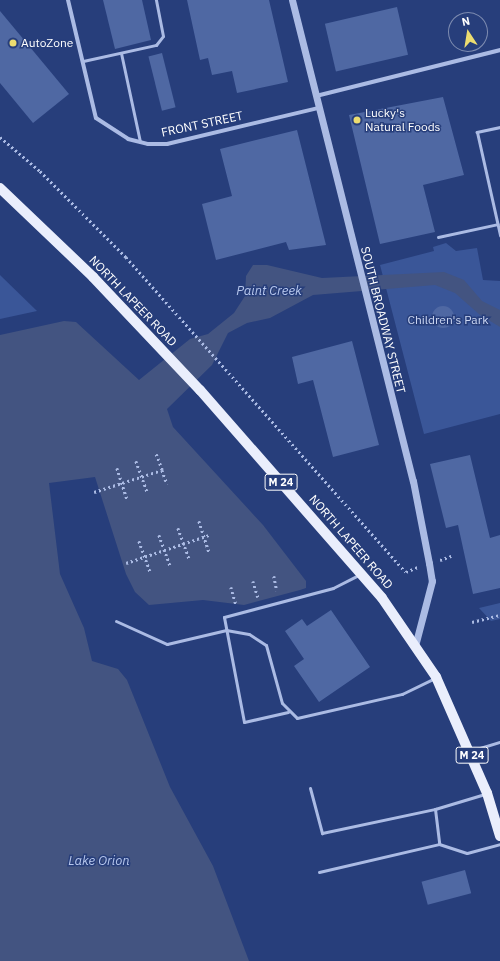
<!DOCTYPE html>
<style>
body{margin:0}
#map{position:relative;width:500px;height:961px;overflow:hidden;background:#273e7b;font-family:"IBM Plex Sans",sans-serif}
div>[style]{position:absolute}
.green>*{inset:0;background:#3a5698}
.water>*{inset:0;background:#435481}
.building>*{inset:0;background:#4f68a3;transform-origin:0 0}
.round{border-radius:50%}
.path>*{height:2.5px;margin-top:-1.25px;transform-origin:0;background:repeating-linear-gradient(90deg,#abbbe4 0 2px,transparent 0 5px)}
.service>*{height:3px;margin:-1.5px;padding:0 1.5px;transform-origin:1.5px;border-radius:1.5px;background:#abbbe4}
.minor>*{height:4px;margin:-2px;padding:0 2px;transform-origin:2px;border-radius:2px;background:#abbbe4}
.tertiary>*{height:7px;margin:-3.5px;padding:0 3.5px;transform-origin:3.5px;border-radius:3.5px;background:#abbbe4}
.primary>*{height:10px;margin:-5px;padding:0 5px;transform-origin:5px;border-radius:5px;background:#eaeefc}
.dots>*{width:11px;height:11px;translate:-50% -50%;box-sizing:border-box;border:2px solid #273e7b;border-radius:50%}
span{translate:-50% -50%;white-space:nowrap;text-align:center;line-height:1.15;-webkit-text-stroke:3px #273e7b;paint-order:stroke}
.shield-label span{padding:1px 3px;background:#273e7b;border:1px solid;border-radius:3px;-webkit-text-stroke-width:0}
.shield-label{font-size:11px;color:#fff;font-weight:700}
.poi-label{font-size:12px;color:#fff}
.left{translate:0 -50%;text-align:left}
.street-label{font-size:12px;color:#fff}
.park-label{font-size:12px;color:#cdd8f3}
.water-label{font-size:13px;color:#b6c6ec;font-style:italic}
.north{position:absolute;left:448px;top:12px;width:40px;height:40px;box-sizing:border-box;background:#273e7b;border:1px solid #7d8bb0;border-radius:50%;rotate:348deg;font-size:11px;font-weight:700;line-height:16px;text-align:center;color:#fff}
.north::after{content:'';display:block;margin:auto;width:14px;height:18px;background:#ecdc70;clip-path:polygon(50% 0,100% 100%,50% 72%,0 100%)}
</style>
<div id="map">
<div class="green">
<div style="clip-path:polygon(446px 243px,456px 251px,477px 248px,483px 280px,500px 281px,500px 414px,424px 434px,380px 265px,434px 251px,433px 247px)"></div>
<div style="clip-path:polygon(0 275px,37px 311px,0 319px)"></div>
<div style="clip-path:polygon(500px 603px,500px 619px,491px 621px,479px 608px)"></div>
</div>
<div class="water">
<div style="clip-path:polygon(253px 265px,267px 265px,322px 278px,444px 272px,464px 280px,482px 301px,500px 310px,500px 327px,480px 315px,455px 293px,435px 285px,313px 295px,270px 318px,247px 323px,228px 333px,212px 365px,167px 409px,173px 427px,263px 525px,306px 581px,306px 588px,300px 590px,244px 605px,203px 600px,149px 605px,135px 592px,126px 574px,95px 477px,49px 483px,60px 574px,84px 628px,92px 661px,118px 669px,127px 680px,170px 787px,213px 866px,249px 961px,0 961px,0 335px,64px 321px,76px 322px,139px 380px,190px 339px,208px 334px,234px 313px,245px 296px,246px 276px)"></div>
</div>
<div class="building">
<div style="clip-path:polygon(103px 0,142px 0,151px 40px,115px 49px)"></div>
<div style="clip-path:polygon(187px 0,269px 0,288px 82px,237px 93px,232px 71px,212px 75px,208px 58px,200px 60px)"></div>
<div style="left:397px;top:7px;width:49px;height:74px;rotate:77deg"></div>
<div style="clip-path:polygon(0 11px,69px 94px,33px 123px,0 83px)"></div>
<div style="left:162px;top:53px;width:56px;height:14px;rotate:76deg"></div>
<div style="clip-path:polygon(443px 97px,464px 175px,423px 185px,435px 232px,380px 244px,349px 115px)"></div>
<div style="clip-path:polygon(297px 130px,326px 245px,289px 250px,286px 242px,216px 260px,202px 204px,232px 196px,220px 149px)"></div>
<div class="round" style="left:432px;top:306px;width:22px;height:22px"></div>
<div style="clip-path:polygon(352px 341px,379px 445px,333px 457px,313px 380px,298px 384px,292px 357px)"></div>
<div style="clip-path:polygon(470px 455px,490px 538px,500px 535px,500px 588px,473px 594px,458px 525px,446px 528px,430px 464px)"></div>
<div style="clip-path:polygon(331px 610px,370px 667px,319px 702px,294px 666px,304px 659px,285px 631px,302px 619px,307px 626px)"></div>
<div style="left:465px;top:870px;width:24px;height:45px;rotate:75deg"></div>
</div>
<div class="path">
<div style="left:0;top:137px;width:52px;rotate:40.4deg"></div>
<div style="left:40px;top:171px;width:122px;rotate:45deg"></div>
<div style="left:126px;top:257px;width:421px;rotate:48.4deg"></div>
<div style="left:406px;top:572px;width:13px;rotate:-23deg"></div>
<div style="left:136px;top:461px;width:33px;rotate:70deg"></div>
<div style="left:117px;top:468px;width:33px;rotate:72deg"></div>
<div style="left:162px;top:470px;width:15px;rotate:70deg"></div>
<div style="left:94px;top:492px;width:71px;rotate:-17.9deg"></div>
<div style="left:162px;top:470px;width:17px;rotate:-111deg"></div>
<div style="left:199px;top:521px;width:33px;rotate:72deg"></div>
<div style="left:178px;top:528px;width:33px;rotate:70deg"></div>
<div style="left:159px;top:535px;width:33px;rotate:70deg"></div>
<div style="left:139px;top:541px;width:33px;rotate:70deg"></div>
<div style="left:440px;top:560px;width:12px;rotate:-20deg"></div>
<div style="left:126px;top:563px;width:88px;rotate:-18.6deg"></div>
<div style="left:274px;top:576px;width:15px;rotate:79deg"></div>
<div style="left:253px;top:581px;width:17px;rotate:73deg"></div>
<div style="left:231px;top:587px;width:19px;rotate:74deg"></div>
<div style="left:472px;top:622px;width:29px;rotate:-14deg"></div>
</div>
<div class="service">
<div style="left:121px;top:53px;width:91px;rotate:77.9deg"></div>
<div style="left:83px;top:61px;width:75px;rotate:-12.4deg"></div>
<div style="left:156px;top:45px;width:11px;rotate:-52deg"></div>
<div style="left:163px;top:36px;width:37px;rotate:-101deg"></div>
<div style="left:500px;top:127px;width:24px;rotate:168deg"></div>
<div style="left:477px;top:132px;width:106px;rotate:77.4deg"></div>
<div style="left:438px;top:237px;width:61px;rotate:-12.2deg"></div>
<div style="left:116px;top:621px;width:56px;rotate:24.3deg"></div>
<div style="left:167px;top:644px;width:61px;rotate:-13.3deg"></div>
<div style="left:226px;top:630px;width:23px;rotate:10deg"></div>
<div style="left:249px;top:634px;width:20px;rotate:33deg"></div>
<div style="left:266px;top:645px;width:60px;rotate:74.6deg"></div>
<div style="left:282px;top:703px;width:21px;rotate:45deg"></div>
<div style="left:297px;top:718px;width:108px;rotate:-12.9deg"></div>
<div style="left:402px;top:694px;width:37px;rotate:-26deg"></div>
<div style="left:288px;top:712px;width:45px;rotate:167.2deg"></div>
<div style="left:244px;top:722px;width:107px;rotate:-100.8deg"></div>
<div style="left:224px;top:617px;width:113px;rotate:-14.9deg"></div>
<div style="left:333px;top:588px;width:29px;rotate:-27deg"></div>
<div style="left:470px;top:751px;width:31px;rotate:-17deg"></div>
<div style="left:310px;top:788px;width:47px;rotate:75.1deg"></div>
<div style="left:322px;top:833px;width:116px;rotate:-12deg"></div>
<div style="left:435px;top:809px;width:52px;rotate:-16.7deg"></div>
<div style="left:435px;top:809px;width:35px;rotate:83deg"></div>
<div style="left:319px;top:872px;width:123px;rotate:-13.1deg"></div>
<div style="left:439px;top:844px;width:29px;rotate:18deg"></div>
<div style="left:467px;top:853px;width:34px;rotate:-15deg"></div>
</div>
<div class="minor">
<div style="left:68px;top:0;width:121px;rotate:76.7deg"></div>
<div style="left:96px;top:118px;width:38px;rotate:33deg"></div>
<div style="left:128px;top:139px;width:21px;rotate:14deg"></div>
<div style="left:148px;top:144px;width:19px"></div>
<div style="left:167px;top:144px;width:155px;rotate:-13.4deg"></div>
<div style="left:316px;top:96px;width:190px;rotate:-14deg"></div>
</div>
<div class="tertiary">
<div style="left:292px;top:0;width:496px;rotate:75.9deg"></div>
<div style="left:413px;top:481px;width:84px;rotate:79deg"></div>
<div style="left:429px;top:563px;width:18px;rotate:81deg"></div>
<div style="left:432px;top:581px;width:67px;rotate:104.7deg"></div>
</div>
<div class="primary">
<div style="left:0;top:188px;width:129px;rotate:43.7deg"></div>
<div style="left:93px;top:277px;width:156px;rotate:46.6deg"></div>
<div style="left:200px;top:390px;width:276px;rotate:48.8deg"></div>
<div style="left:382px;top:598px;width:96px;rotate:55.6deg"></div>
<div style="left:436px;top:677px;width:127px;rotate:66.3deg"></div>
<div style="left:487px;top:793px;width:45px;rotate:73.2deg"></div>
</div>
<div class="dots">
<div style="left:13px;top:43px;background:#ecdc70"></div>
<div style="left:357px;top:120px;background:#ecdc70"></div>
</div>
<div class="shield-label">
<span style="left:281px;top:482px">M 24</span>
<span style="left:472px;top:755px">M 24</span>
</div>
<div class="poi-label">
<span class="left" style="left:21px;top:43px">AutoZone</span>
<span class="left" style="left:365px;top:120px">Lucky's<br>Natural Foods</span>
</div>
<div class="street-label">
<span style="left:202px;top:124px;rotate:-12deg">FRONT STREET</span>
<span style="left:133px;top:301px;rotate:46deg">NORTH LAPEER ROAD</span>
<span style="left:383px;top:320px;rotate:76deg">SOUTH BROADWAY STREET</span>
<span style="left:351px;top:542px;rotate:49deg">NORTH LAPEER ROAD</span>
</div>
<div class="park-label">
<span style="left:448px;top:320px">Children's Park</span>
</div>
<div class="water-label">
<span style="left:269px;top:291px">Paint Creek</span>
<span style="left:99px;top:861px">Lake Orion</span>
</div>
<div class="north">N</div>
</div>
